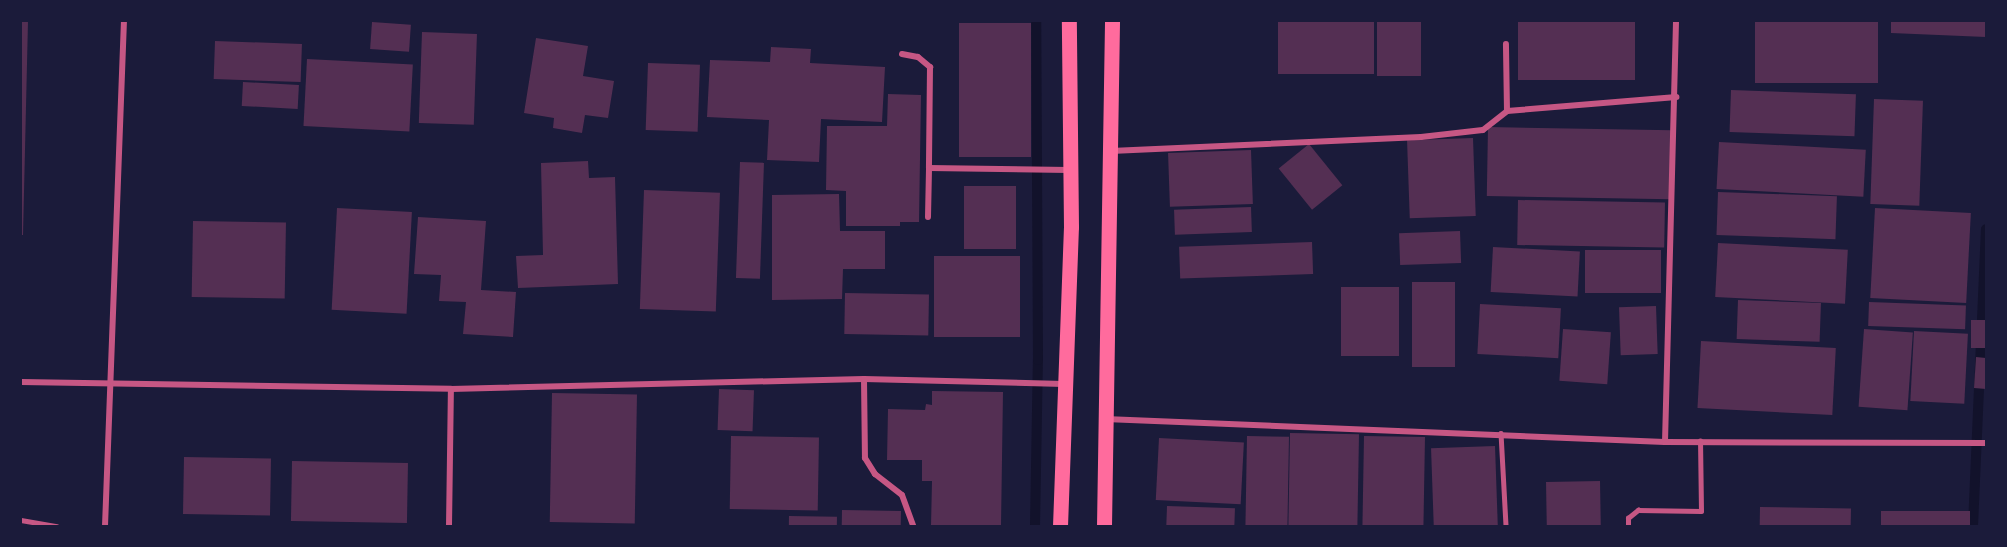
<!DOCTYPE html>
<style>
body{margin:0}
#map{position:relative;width:2007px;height:547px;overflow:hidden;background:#1b1b3a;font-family:Lato,sans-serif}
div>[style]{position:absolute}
.stream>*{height:10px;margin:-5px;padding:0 5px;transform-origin:5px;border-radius:5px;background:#12122b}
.building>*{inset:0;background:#542f53;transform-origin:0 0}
.service>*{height:4.5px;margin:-2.25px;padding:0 2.25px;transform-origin:2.25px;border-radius:2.25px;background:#c65784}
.minor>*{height:6px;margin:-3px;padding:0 3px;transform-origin:3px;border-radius:3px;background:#c65784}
.primary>*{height:15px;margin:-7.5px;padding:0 7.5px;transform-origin:7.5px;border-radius:7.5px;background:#ff6b9d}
span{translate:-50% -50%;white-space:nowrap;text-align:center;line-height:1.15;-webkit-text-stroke:6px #1b1b3a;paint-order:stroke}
.frame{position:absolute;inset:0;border:22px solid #1b1b3a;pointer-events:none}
</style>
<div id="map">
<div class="stream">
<div style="left:1035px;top:526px;width:166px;rotate:-89deg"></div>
<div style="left:1038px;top:360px;width:339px;rotate:-90.3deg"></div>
<div style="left:1973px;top:526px;width:297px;rotate:-87.5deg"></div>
</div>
<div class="building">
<div style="clip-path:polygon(21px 21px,28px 21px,23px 235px,21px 235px)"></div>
<div style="left:1278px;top:21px;width:96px;height:53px"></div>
<div style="left:1377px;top:21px;width:44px;height:55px"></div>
<div style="left:1518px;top:21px;width:117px;height:59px"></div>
<div style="left:1755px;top:21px;width:123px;height:62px"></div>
<div style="clip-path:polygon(1891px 21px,1986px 21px,1986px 37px,1891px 33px)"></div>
<div style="left:372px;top:22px;width:39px;height:27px;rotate:4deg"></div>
<div style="left:959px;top:23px;width:72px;height:134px"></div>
<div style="left:422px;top:32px;width:55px;height:91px;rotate:2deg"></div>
<div style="clip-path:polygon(536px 38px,588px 46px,583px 76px,614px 81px,608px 118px,585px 115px,582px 133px,553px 128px,554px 118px,524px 113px)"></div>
<div style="left:215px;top:41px;width:87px;height:38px;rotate:2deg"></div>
<div style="clip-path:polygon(771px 47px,811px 49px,810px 63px,885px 67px,882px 122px,821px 119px,819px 162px,767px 160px,769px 120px,707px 117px,710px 60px,770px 62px)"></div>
<div style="left:307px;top:59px;width:106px;height:67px;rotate:3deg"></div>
<div style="left:648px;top:63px;width:52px;height:67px;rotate:2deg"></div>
<div style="left:243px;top:82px;width:56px;height:24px;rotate:3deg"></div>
<div style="left:1731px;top:90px;width:125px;height:42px;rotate:2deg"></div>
<div style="clip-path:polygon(888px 94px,921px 95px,919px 222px,900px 222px,900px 226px,846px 226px,846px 191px,826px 190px,827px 126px,887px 126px)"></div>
<div style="left:1874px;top:99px;width:49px;height:105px;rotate:2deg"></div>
<div style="left:1488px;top:127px;width:184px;height:69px;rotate:1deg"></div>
<div style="left:1473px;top:138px;width:78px;height:66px;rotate:88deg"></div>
<div style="left:1719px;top:142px;width:147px;height:47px;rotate:3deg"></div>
<div style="left:1309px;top:144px;width:53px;height:39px;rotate:51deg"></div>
<div style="left:1251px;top:150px;width:54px;height:83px;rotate:88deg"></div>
<div style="clip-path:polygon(588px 161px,589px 178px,615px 177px,618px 284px,518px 288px,516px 256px,543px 255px,541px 163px)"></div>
<div style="left:740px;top:162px;width:24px;height:116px;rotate:2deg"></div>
<div style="left:964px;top:186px;width:52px;height:63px"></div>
<div style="left:644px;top:190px;width:76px;height:119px;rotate:2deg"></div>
<div style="left:1718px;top:192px;width:119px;height:43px;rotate:2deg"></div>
<div style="clip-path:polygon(839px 194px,840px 231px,885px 231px,885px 269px,843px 269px,842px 299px,772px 300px,772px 195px)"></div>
<div style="left:1518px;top:200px;width:147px;height:45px;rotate:1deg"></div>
<div style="left:1251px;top:207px;width:25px;height:77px;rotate:88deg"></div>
<div style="left:337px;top:208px;width:75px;height:102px;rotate:3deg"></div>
<div style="left:1875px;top:208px;width:96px;height:90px;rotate:3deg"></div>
<div style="clip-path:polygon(418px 217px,486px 221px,481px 290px,516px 292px,513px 337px,463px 334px,466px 302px,439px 301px,441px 275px,414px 274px)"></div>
<div style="left:193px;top:221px;width:93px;height:76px;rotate:1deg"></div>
<div style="left:1460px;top:231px;width:32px;height:61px;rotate:88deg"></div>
<div style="left:1312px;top:242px;width:32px;height:133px;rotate:88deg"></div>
<div style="left:1718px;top:243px;width:130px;height:54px;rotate:3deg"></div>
<div style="left:1493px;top:247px;width:87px;height:45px;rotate:3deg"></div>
<div style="left:1661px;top:250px;width:43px;height:76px;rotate:90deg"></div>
<div style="left:934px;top:256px;width:86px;height:81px"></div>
<div style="left:1412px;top:282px;width:43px;height:85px"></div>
<div style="left:1341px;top:287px;width:58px;height:69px"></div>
<div style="left:845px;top:293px;width:84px;height:41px;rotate:1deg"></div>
<div style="left:1738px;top:300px;width:83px;height:39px;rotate:2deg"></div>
<div style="left:1869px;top:302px;width:97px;height:24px;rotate:2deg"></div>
<div style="left:1480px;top:304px;width:81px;height:50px;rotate:3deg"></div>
<div style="left:1656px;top:306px;width:48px;height:37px;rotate:88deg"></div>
<div style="left:1971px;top:320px;width:15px;height:28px"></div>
<div style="left:1563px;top:329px;width:48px;height:52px;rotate:4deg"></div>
<div style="left:1864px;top:329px;width:49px;height:78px;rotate:4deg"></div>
<div style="left:1914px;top:331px;width:54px;height:70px;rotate:3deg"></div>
<div style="left:1701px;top:341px;width:135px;height:67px;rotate:3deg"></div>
<div style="clip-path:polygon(1976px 357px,1986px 358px,1986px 389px,1974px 388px)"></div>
<div style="left:719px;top:389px;width:35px;height:41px;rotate:2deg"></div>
<div style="clip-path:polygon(932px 391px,1003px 392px,1001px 526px,931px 526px,932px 481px,922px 481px,922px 460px,887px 460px,888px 409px,925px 410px,926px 404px,932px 405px)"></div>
<div style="left:552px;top:393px;width:85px;height:129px;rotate:1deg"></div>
<div style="left:1290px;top:433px;width:69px;height:93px;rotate:1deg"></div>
<div style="left:731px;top:436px;width:88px;height:73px;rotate:1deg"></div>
<div style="left:1247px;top:436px;width:42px;height:90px;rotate:1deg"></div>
<div style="left:1364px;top:436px;width:61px;height:90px;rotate:1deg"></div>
<div style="left:1159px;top:438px;width:85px;height:62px;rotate:3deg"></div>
<div style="left:1495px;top:446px;width:80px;height:64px;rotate:88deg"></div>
<div style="left:184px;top:457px;width:87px;height:57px;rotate:1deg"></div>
<div style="left:292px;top:461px;width:116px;height:60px;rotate:1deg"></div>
<div style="left:1600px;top:481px;width:45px;height:54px;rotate:89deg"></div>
<div style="left:1167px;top:506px;width:68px;height:20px;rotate:2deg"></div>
<div style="left:1760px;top:507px;width:91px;height:19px;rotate:1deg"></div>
<div style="left:842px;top:510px;width:59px;height:16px;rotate:1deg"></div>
<div style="left:1881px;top:511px;width:89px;height:15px"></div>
<div style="left:789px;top:516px;width:48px;height:10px;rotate:1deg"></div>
</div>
<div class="service">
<div style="left:1501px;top:433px;width:93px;rotate:86.9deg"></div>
<div style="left:21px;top:520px;width:36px;rotate:10deg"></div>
<div style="left:1628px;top:526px;width:8px;rotate:-90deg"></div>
<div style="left:1628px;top:518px;width:13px;rotate:-39deg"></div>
<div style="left:1638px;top:510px;width:63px;rotate:0.9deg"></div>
<div style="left:1701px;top:511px;width:70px;rotate:-90.8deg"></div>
</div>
<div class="minor">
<div style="left:902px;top:54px;width:16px;rotate:11deg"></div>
<div style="left:918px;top:57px;width:16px;rotate:40deg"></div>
<div style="left:930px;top:67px;width:101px;rotate:90.6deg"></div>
<div style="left:929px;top:168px;width:140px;rotate:0.8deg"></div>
<div style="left:1507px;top:111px;width:170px;rotate:-4.7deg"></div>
<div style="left:1111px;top:151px;width:310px;rotate:-2.6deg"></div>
<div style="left:1421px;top:137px;width:62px;rotate:-6.4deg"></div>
<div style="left:1483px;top:130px;width:31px;rotate:-38deg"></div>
<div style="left:1507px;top:111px;width:67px;rotate:-90.9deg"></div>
<div style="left:928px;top:217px;width:49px;rotate:-88.8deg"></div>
<div style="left:864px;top:379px;width:79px;rotate:89.3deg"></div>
<div style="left:865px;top:458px;width:19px;rotate:58deg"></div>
<div style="left:875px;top:474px;width:34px;rotate:38deg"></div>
<div style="left:902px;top:495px;width:33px;rotate:70deg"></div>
<div style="left:21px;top:382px;width:430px;rotate:0.9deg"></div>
<div style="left:451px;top:389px;width:413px;rotate:-1.4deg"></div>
<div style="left:864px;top:379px;width:200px;rotate:1.4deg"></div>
<div style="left:1105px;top:419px;width:560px;rotate:2.35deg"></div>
<div style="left:1665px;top:442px;width:321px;rotate:0.2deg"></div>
<div style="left:1665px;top:442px;width:421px;rotate:-88.5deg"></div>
<div style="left:105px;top:526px;width:505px;rotate:-87.85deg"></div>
<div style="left:449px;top:526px;width:137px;rotate:-89.2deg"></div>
</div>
<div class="primary">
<div style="left:1060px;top:526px;width:299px;rotate:-87.9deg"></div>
<div style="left:1071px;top:227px;width:206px;rotate:-90.6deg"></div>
<div style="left:1104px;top:526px;width:505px;rotate:-89.09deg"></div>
</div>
<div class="frame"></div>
</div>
